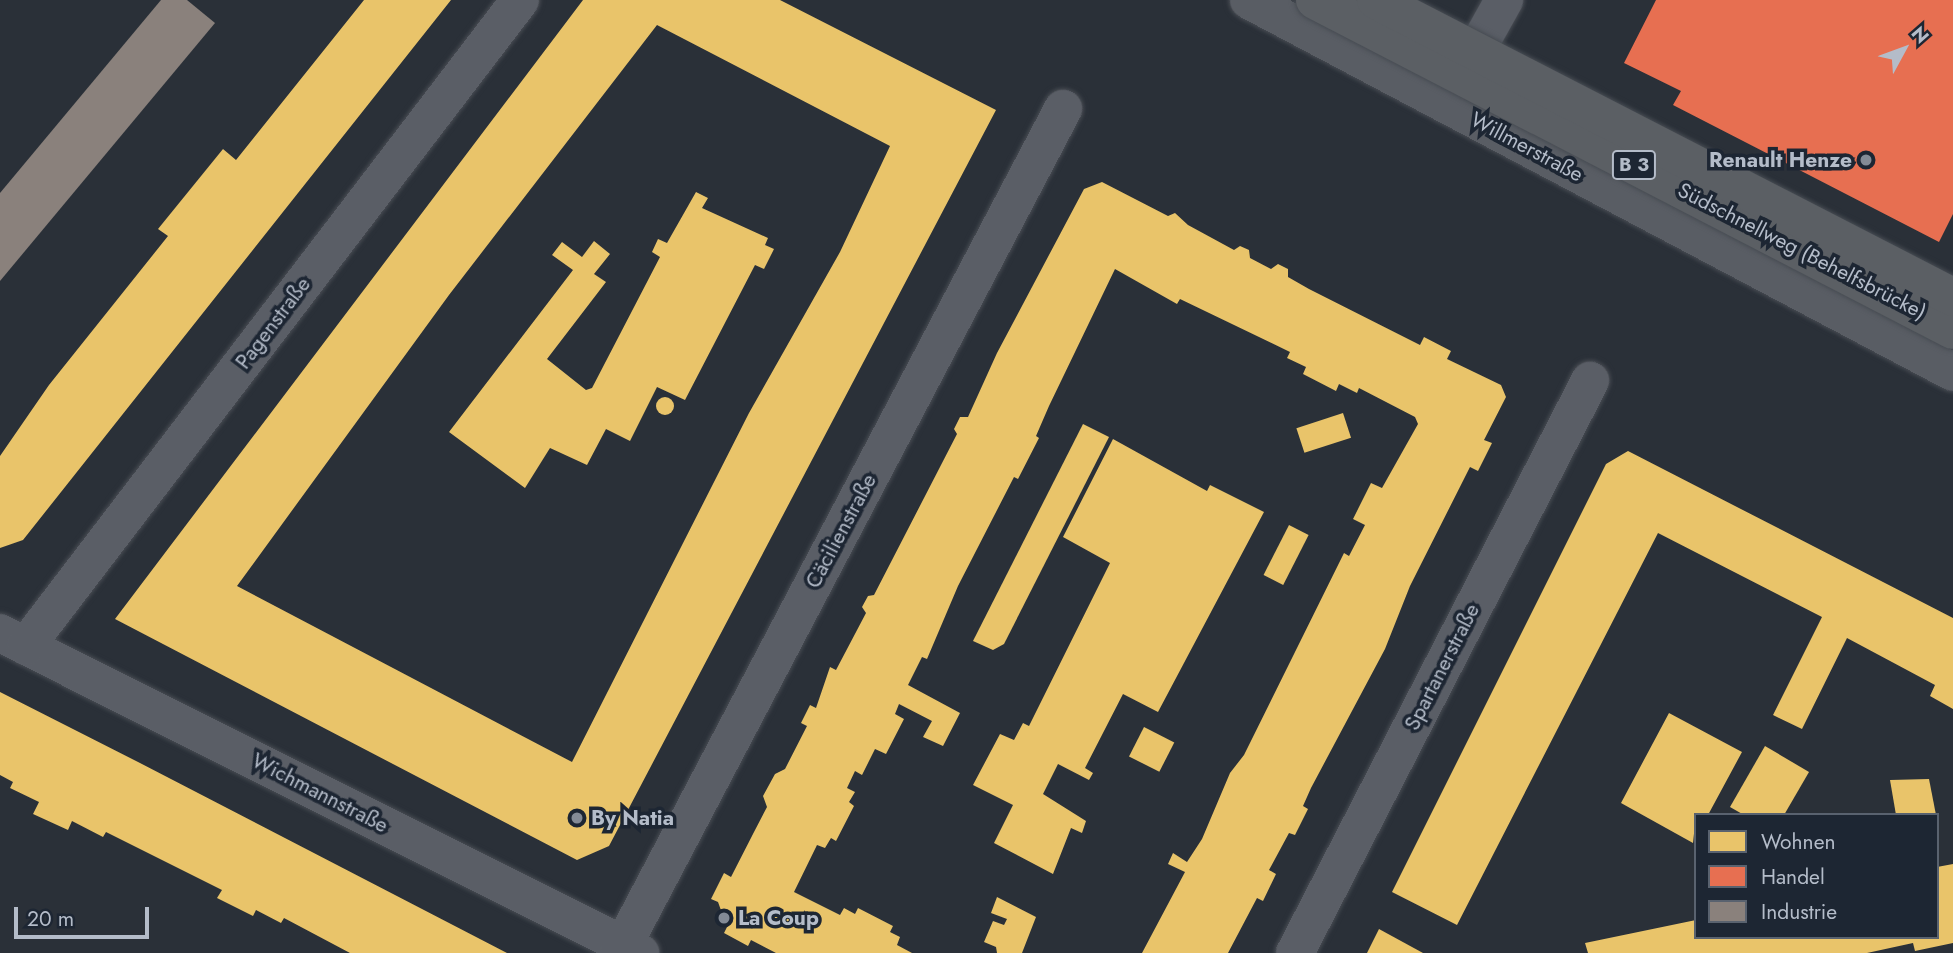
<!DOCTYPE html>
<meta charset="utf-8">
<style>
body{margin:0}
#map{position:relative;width:1953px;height:953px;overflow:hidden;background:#2a3038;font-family:Jost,sans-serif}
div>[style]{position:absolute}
.homes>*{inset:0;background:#e9c46a;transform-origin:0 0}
.round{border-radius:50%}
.shops>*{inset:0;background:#e76f51}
.industry>*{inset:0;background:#8a817c}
.roads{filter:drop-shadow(0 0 2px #484c53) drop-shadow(0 0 2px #484c53)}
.minor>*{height:38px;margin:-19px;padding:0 19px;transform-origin:19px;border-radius:19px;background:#5a5e66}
.secondary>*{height:38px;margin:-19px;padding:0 19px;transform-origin:19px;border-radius:19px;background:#595d64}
.bridges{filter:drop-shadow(0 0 2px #474c53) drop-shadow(0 0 2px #474c53)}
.trunk-bridge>*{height:38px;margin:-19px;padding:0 19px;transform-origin:19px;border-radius:19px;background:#5b5f64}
.dots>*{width:19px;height:19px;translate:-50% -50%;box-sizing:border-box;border:4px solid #1d2633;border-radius:50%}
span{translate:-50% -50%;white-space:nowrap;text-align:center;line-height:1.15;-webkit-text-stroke:7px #1d2633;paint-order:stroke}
.shield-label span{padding:2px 5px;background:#1d2633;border:2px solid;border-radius:5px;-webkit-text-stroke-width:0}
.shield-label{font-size:19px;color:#b4bcc9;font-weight:700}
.street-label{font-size:21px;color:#b4bcc9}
.poi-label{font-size:21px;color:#b4bcc9;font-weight:700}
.right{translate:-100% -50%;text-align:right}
.left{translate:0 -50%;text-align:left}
.legend{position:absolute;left:1694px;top:813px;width:245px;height:126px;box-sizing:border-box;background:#1d2633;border:2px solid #59626f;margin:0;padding:9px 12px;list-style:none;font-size:21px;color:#b4bcc9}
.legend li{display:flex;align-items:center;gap:14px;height:35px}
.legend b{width:35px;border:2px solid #59626f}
.north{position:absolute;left:1869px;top:14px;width:70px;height:70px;-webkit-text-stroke:5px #1d2633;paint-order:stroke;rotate:49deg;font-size:19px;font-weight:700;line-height:28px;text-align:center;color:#b4bcc9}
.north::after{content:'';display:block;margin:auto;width:24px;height:32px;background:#b4bcc9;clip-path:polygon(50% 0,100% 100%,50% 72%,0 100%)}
.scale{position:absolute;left:14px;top:907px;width:135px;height:32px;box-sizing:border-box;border:4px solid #b4bcc9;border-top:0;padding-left:9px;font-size:21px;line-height:24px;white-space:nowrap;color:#b4bcc9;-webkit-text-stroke:5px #1d2633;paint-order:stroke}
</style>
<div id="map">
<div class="homes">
<div style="clip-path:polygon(364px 0,451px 0,23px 540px,0 548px,0 456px,49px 385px,168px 236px,158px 229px,223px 149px,236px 160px)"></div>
<div style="clip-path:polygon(evenodd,583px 0,780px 0,996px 110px,609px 846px,577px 860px,115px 619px,583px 0,657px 25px,890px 146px,840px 252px,749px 413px,572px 762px,237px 586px,449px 295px,657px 25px)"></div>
<div style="clip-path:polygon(1102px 182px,1168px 216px,1175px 213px,1188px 225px,1234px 250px,1240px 246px,1249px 250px,1250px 258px,1271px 269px,1278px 264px,1288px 269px,1288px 277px,1309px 289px,1420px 345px,1424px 337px,1451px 351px,1447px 359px,1501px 385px,1506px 397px,1484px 440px,1492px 443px,1478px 471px,1470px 467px,1410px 586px,1385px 649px,1311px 788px,1303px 806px,1308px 809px,1295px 835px,1289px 833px,1269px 870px,1276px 874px,1263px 901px,1257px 898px,1228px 953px,1142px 953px,1185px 872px,1168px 864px,1173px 853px,1187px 862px,1202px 839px,1230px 773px,1244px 755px,1344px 553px,1349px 556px,1365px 525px,1353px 519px,1371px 483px,1382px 488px,1418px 424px,1415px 417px,1359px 388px,1357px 393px,1339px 384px,1336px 391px,1303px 374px,1306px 367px,1287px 358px,1290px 352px,1180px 299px,1177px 304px,1115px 269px,1049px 406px,1036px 436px,1039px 438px,1018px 479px,1014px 477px,958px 586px,927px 659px,922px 657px,908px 685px,960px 713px,943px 746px,923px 737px,932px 721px,899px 704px,895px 714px,904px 719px,886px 754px,875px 749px,862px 775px,855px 771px,847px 788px,855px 792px,849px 802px,854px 806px,836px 841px,831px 838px,825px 848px,817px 845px,794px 892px,840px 915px,844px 908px,855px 914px,858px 908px,893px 926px,890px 932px,900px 937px,897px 945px,912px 953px,776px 953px,751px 940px,748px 946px,724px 933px,727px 927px,718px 902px,711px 899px,724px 873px,731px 877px,754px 832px,767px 807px,763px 796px,775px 774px,785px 769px,807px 726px,801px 723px,810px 705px,816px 708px,830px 667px,836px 670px,866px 613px,862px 607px,868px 596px,874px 595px,957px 434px,954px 429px,960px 417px,968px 417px,997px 353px,1084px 189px)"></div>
<div style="clip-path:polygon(696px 192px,708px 198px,702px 208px,768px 238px,765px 245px,774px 249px,764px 269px,755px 265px,685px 400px,657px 387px,630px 441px,606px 429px,587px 465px,550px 448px,525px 488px,449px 432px,573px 270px,552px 255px,562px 242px,582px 257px,594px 241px,610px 254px,594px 274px,606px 282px,547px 359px,586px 390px,592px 388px,660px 257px,652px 252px,658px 239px,667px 243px)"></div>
<div class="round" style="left:656px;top:397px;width:18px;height:18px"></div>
<div style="left:1343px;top:413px;width:26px;height:49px;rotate:72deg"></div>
<div style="clip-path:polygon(1083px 424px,1109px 437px,1004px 644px,993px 650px,973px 641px)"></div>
<div style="clip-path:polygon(1113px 439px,1207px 491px,1210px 485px,1264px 512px,1158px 712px,1123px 694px,1085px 768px,1093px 773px,1089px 780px,1058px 764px,1043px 794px,1086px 821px,1082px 833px,1071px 828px,1053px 874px,994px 843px,1013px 805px,973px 785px,1000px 734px,1014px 740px,1023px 723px,1029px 726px,1110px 563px,1063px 537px)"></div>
<div style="clip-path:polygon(1628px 451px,1953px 618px,1953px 709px,1930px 696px,1935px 685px,1847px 638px,1802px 729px,1773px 715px,1822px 617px,1658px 533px,1457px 925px,1392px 892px,1606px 464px)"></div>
<div style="left:1289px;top:525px;width:22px;height:56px;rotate:27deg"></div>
<div style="clip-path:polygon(0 692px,140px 763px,507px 953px,350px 953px,284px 918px,281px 923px,256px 910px,253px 916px,217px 898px,222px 890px,106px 832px,103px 837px,72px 821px,68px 830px,33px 814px,39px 802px,10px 788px,13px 782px,0 775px)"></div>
<div style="clip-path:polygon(1669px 713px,1742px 752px,1708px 815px,1696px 815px,1693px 843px,1621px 803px)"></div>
<div style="left:1144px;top:727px;width:34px;height:33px;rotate:27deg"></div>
<div style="clip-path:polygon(1765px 746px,1809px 772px,1784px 815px,1744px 815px,1730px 807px)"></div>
<div style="clip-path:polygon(1929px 779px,1936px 815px,1896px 815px,1890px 780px)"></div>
<div style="clip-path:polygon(1953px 864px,1953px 943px,1915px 951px,1913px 943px,1867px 953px,1588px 953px,1585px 943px,1696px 920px,1696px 937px,1937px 937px,1937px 867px)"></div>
<div style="clip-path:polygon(997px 897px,1036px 917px,1022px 953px,997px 953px,996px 947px,984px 942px,993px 921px,1004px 925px,1007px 919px,991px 913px)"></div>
<div style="clip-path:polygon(1379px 929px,1423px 953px,1367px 953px)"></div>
</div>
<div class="shops">
<div style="clip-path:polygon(1656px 0,1953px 0,1953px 214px,1939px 242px,1673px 105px,1681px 91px,1624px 63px)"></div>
</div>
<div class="industry">
<div style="clip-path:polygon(161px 0,187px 0,215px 23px,0 281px,0 193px)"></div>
</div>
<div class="roads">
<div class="minor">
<div style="left:1459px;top:81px;width:93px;rotate:-60.9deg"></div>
<div style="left:0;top:633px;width:716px;rotate:26.57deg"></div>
<div style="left:26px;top:646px;width:813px;rotate:-52.59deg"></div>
<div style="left:619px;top:953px;width:954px;rotate:-62.25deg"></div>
<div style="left:1295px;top:953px;width:644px;rotate:-62.72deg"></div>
</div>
<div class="secondary">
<div style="left:1249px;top:0;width:796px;rotate:27.85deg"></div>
</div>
</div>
<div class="bridges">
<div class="trunk-bridge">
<div style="left:1315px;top:0;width:718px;rotate:27.35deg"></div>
<div style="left:1376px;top:0;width:649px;rotate:27.24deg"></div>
</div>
</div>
<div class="dots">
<div style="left:1866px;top:160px;background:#848b96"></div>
<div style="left:577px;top:818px;background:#848b96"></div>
<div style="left:724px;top:918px;background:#848b96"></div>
</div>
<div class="shield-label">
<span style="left:1634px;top:165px">B 3</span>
</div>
<div class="street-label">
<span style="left:1527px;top:147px;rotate:28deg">Willmerstraße</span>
<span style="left:1802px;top:251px;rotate:27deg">Südschnellweg (Behelfsbrücke)</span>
<span style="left:273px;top:323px;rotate:-53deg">Pagenstraße</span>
<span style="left:841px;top:531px;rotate:-62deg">Cäcilienstraße</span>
<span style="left:1442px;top:667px;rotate:-63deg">Spartanerstraße</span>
<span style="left:320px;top:793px;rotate:27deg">Wichmannstraße</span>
</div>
<div class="poi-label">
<span class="right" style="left:1852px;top:160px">Renault Henze</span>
<span class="left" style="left:591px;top:818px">By Natia</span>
<span class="left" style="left:738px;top:918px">La Coup</span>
</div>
<ul class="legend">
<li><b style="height:19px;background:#e9c46a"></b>Wohnen</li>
<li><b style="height:19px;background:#e76f51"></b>Handel</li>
<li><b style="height:19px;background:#8a817c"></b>Industrie</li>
</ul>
<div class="north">N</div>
<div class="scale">20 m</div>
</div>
